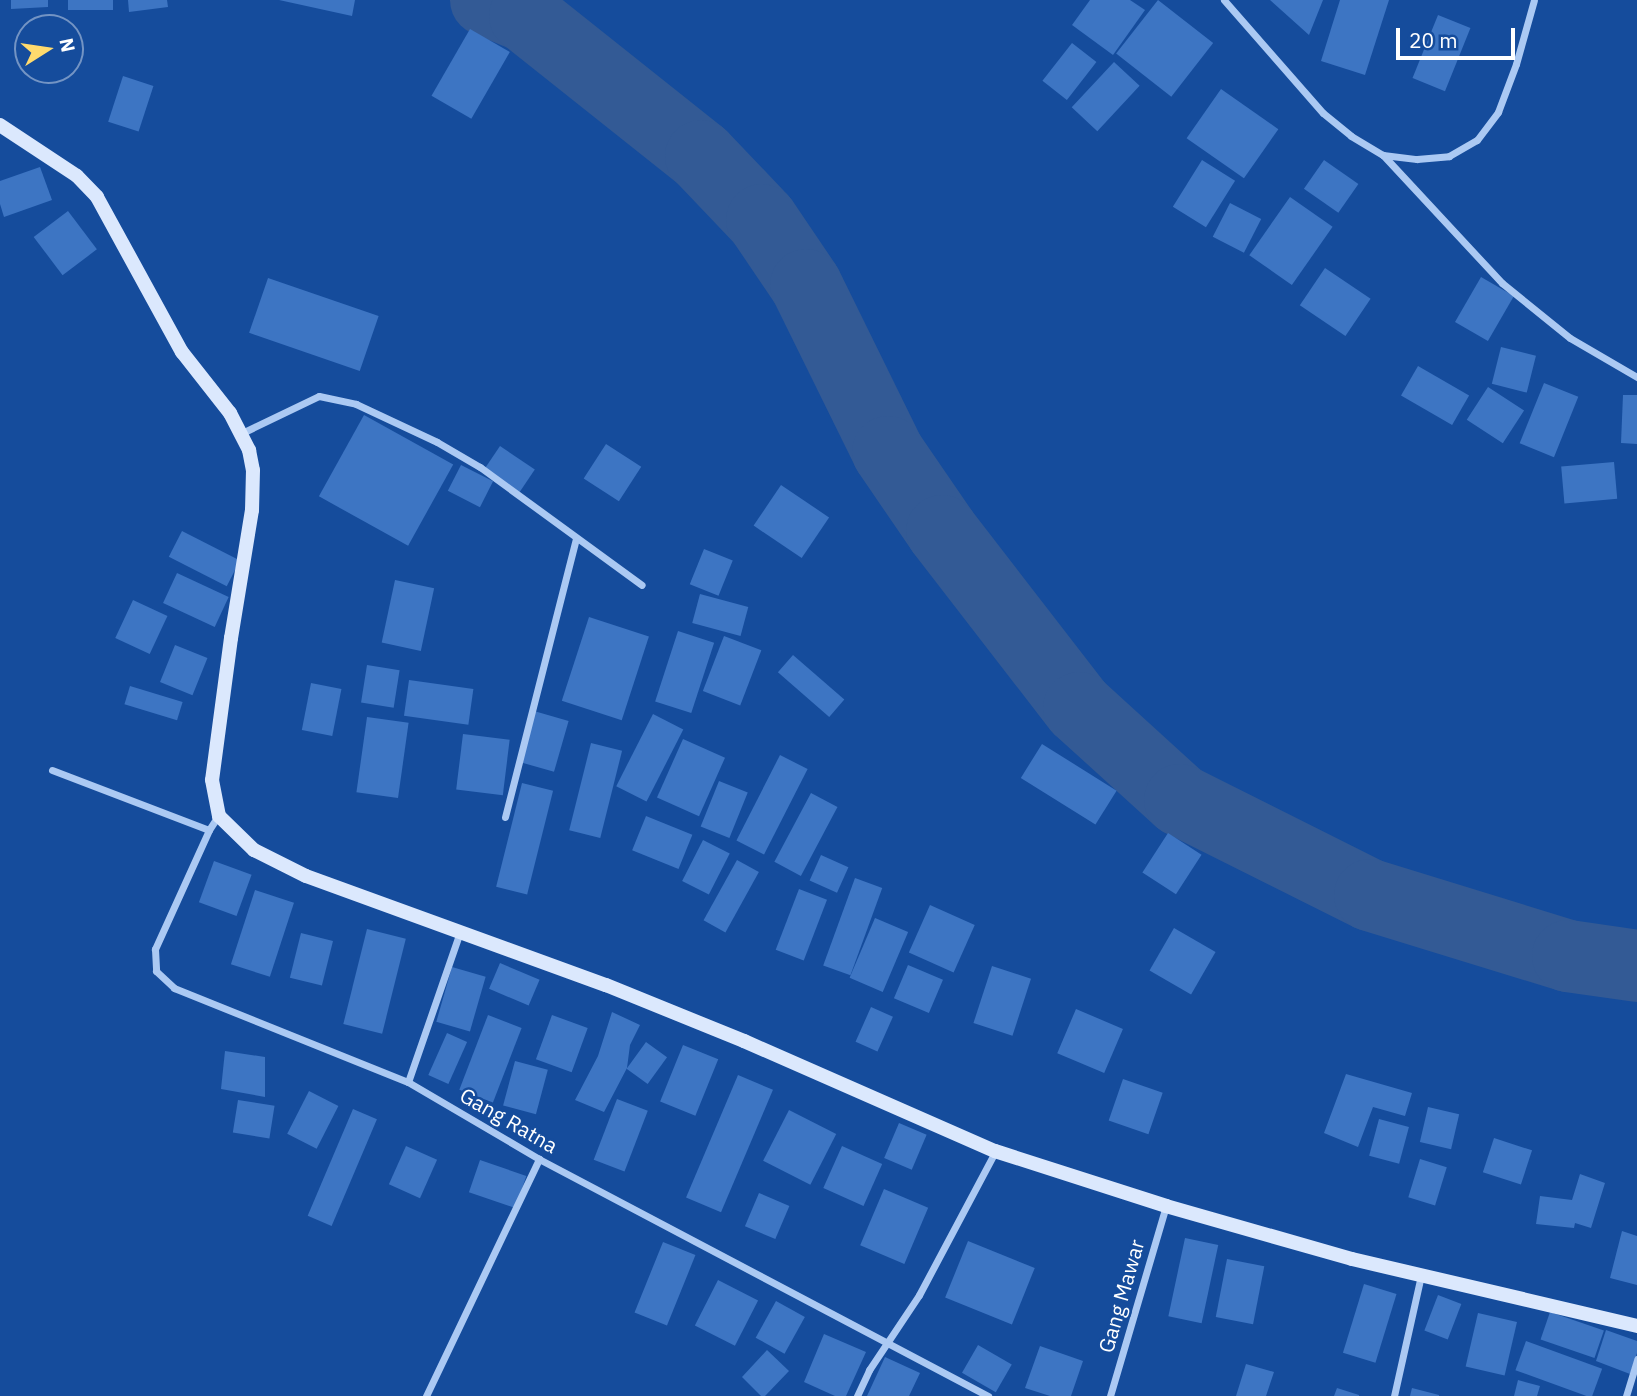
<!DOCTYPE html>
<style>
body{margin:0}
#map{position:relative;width:1637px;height:1396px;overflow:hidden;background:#154c9c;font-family:"IBM Plex Sans",sans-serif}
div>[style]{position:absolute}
.river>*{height:72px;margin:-36px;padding:0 36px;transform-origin:36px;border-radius:36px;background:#335a95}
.building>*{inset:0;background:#3d75c3;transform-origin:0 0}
.street>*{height:7px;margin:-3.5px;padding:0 3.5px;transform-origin:3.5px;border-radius:3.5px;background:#abc9f3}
.secondary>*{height:14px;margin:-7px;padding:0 7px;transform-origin:7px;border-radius:7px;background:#dbe8fd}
span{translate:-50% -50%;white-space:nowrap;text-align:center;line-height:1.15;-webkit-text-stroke:5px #154c9c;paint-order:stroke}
.street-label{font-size:21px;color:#fff}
.north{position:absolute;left:14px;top:14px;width:70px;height:70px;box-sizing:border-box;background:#154c9c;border:2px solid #7394c4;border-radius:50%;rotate:78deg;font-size:19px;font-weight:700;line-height:28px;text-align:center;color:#fff}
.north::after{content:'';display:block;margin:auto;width:24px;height:32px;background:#ffda6d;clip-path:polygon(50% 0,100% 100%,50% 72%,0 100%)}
.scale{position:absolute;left:1396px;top:28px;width:119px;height:32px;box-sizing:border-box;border:4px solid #fff;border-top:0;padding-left:9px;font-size:21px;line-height:24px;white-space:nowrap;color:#fff;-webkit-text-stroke:5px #154c9c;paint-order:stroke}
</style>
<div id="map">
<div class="river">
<div style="left:486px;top:0;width:42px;rotate:22.3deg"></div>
<div style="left:525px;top:16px;width:225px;rotate:38.5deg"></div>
<div style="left:701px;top:156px;width:88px;rotate:46.4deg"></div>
<div style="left:762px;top:220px;width:78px;rotate:55.9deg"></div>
<div style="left:806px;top:285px;width:186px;rotate:63.8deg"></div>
<div style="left:888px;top:452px;width:96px;rotate:55.6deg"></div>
<div style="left:942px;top:531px;width:224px;rotate:52.3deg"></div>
<div style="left:1079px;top:708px;width:137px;rotate:42.3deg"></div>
<div style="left:1180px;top:800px;width:212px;rotate:26.6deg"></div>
<div style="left:1370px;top:895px;width:207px;rotate:17.1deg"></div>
<div style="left:1568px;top:956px;width:70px;rotate:8.2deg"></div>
</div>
<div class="building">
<div style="clip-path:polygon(11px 0,48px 0,48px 7px,11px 9px)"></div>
<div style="left:68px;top:0;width:45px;height:10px"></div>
<div style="clip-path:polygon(128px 0,167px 0,168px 7px,129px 12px)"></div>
<div style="clip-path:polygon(279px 0,355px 0,352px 16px)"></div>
<div style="clip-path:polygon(1090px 0,1130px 0,1145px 10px,1113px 55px,1072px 25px)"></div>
<div style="left:1158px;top:0;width:70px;height:68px;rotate:38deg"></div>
<div style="clip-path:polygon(1270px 0,1323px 0,1309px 35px)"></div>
<div style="clip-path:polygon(1340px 0,1389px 0,1365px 75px,1321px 61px)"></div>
<div style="left:1438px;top:15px;width:35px;height:68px;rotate:22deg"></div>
<div style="left:470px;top:29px;width:46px;height:77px;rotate:30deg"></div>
<div style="left:1072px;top:43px;width:31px;height:48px;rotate:38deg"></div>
<div style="left:1114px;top:62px;width:35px;height:62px;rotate:43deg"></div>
<div style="left:123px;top:76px;width:32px;height:48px;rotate:18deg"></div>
<div style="left:1221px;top:89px;width:70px;height:60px;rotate:35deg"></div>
<div style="left:1202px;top:160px;width:39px;height:55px;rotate:32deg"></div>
<div style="left:1324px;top:160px;width:42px;height:35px;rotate:35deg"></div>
<div style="clip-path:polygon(40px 167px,52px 200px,4px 217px,0 204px,0 181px)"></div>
<div style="left:1290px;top:197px;width:52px;height:71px;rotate:35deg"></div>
<div style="left:1230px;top:203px;width:35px;height:38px;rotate:27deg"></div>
<div style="left:68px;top:211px;width:48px;height:43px;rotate:53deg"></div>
<div style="left:1325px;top:268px;width:55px;height:45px;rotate:34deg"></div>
<div style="left:1481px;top:277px;width:38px;height:52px;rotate:30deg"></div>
<div style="left:268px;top:278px;width:117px;height:58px;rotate:19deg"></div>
<div style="left:1501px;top:347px;width:36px;height:38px;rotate:14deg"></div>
<div style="left:1418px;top:366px;width:59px;height:34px;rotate:30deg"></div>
<div style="left:1544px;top:383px;width:37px;height:65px;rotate:22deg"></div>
<div style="left:1488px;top:387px;width:43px;height:39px;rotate:33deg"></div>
<div style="clip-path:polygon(1623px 395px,1637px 395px,1637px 444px,1621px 443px)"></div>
<div style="left:364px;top:415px;width:102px;height:93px;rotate:29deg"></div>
<div style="left:606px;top:444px;width:42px;height:41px;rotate:33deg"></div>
<div style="left:500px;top:446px;width:42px;height:28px;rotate:34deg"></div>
<div style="left:1614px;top:462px;width:37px;height:53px;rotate:85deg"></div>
<div style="left:461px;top:465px;width:36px;height:29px;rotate:27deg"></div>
<div style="left:781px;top:485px;width:58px;height:49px;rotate:34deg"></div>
<div style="left:182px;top:531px;width:65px;height:29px;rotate:27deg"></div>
<div style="left:704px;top:549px;width:31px;height:38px;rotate:22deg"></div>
<div style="left:177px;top:573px;width:57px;height:33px;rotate:25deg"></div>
<div style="left:395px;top:580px;width:40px;height:64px;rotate:12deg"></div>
<div style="left:700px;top:594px;width:50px;height:30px;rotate:15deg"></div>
<div style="left:133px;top:600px;width:38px;height:42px;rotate:25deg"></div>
<div style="left:589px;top:617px;width:63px;height:88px;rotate:18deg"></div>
<div style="left:678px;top:631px;width:38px;height:74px;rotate:18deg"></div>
<div style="left:724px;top:636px;width:40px;height:59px;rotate:21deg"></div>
<div style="left:175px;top:645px;width:35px;height:40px;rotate:22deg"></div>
<div style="left:793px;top:655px;width:68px;height:23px;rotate:41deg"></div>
<div style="left:367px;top:665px;width:33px;height:38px;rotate:9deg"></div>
<div style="left:409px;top:680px;width:65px;height:36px;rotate:8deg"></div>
<div style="left:311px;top:683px;width:31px;height:48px;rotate:11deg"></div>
<div style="left:130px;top:686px;width:55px;height:19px;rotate:17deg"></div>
<div style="left:534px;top:711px;width:36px;height:53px;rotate:16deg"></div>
<div style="left:653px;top:714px;width:34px;height:81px;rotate:27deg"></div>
<div style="left:367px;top:717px;width:42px;height:76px;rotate:8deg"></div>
<div style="left:463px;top:734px;width:47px;height:56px;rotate:7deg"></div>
<div style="left:683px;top:739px;width:46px;height:64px;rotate:24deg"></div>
<div style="left:591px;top:743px;width:32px;height:90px;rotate:14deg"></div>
<div style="left:1042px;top:744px;width:88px;height:40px;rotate:32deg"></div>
<div style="left:780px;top:755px;width:31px;height:96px;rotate:27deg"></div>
<div style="left:719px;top:781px;width:31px;height:49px;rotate:22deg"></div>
<div style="left:522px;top:783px;width:32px;height:107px;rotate:14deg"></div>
<div style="left:811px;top:793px;width:30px;height:78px;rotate:28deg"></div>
<div style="left:646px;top:816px;width:50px;height:37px;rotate:22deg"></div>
<div style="left:1168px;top:833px;width:40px;height:47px;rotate:33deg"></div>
<div style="left:703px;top:840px;width:30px;height:46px;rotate:27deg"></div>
<div style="left:821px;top:855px;width:30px;height:28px;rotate:24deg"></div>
<div style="left:737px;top:860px;width:25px;height:69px;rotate:29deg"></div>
<div style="left:214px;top:861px;width:40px;height:44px;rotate:20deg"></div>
<div style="left:855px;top:878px;width:29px;height:93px;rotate:20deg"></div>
<div style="left:799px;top:889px;width:30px;height:65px;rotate:21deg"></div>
<div style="left:255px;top:890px;width:41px;height:78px;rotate:18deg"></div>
<div style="left:930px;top:905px;width:49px;height:52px;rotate:24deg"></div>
<div style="left:875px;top:918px;width:36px;height:65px;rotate:23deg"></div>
<div style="left:1174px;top:928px;width:48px;height:49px;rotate:30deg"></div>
<div style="left:367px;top:929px;width:40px;height:98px;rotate:14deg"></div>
<div style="left:301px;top:933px;width:33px;height:46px;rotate:14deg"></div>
<div style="left:500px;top:963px;width:43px;height:28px;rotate:23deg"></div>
<div style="left:908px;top:965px;width:38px;height:36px;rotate:23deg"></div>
<div style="left:992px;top:966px;width:41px;height:60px;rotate:18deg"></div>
<div style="left:452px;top:967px;width:35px;height:57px;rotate:16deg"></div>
<div style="left:871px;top:1007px;width:24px;height:38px;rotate:24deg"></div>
<div style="left:1076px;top:1009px;width:51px;height:48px;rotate:23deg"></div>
<div style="clip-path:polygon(612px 1012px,640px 1025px,630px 1045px,627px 1068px,604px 1112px,575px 1100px,598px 1056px)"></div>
<div style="left:488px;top:1015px;width:36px;height:80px;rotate:21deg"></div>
<div style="left:552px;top:1015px;width:38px;height:47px;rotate:20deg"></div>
<div style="left:447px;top:1033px;width:22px;height:46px;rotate:24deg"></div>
<div style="left:646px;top:1042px;width:26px;height:33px;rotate:36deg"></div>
<div style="left:683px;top:1045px;width:38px;height:61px;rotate:22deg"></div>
<div style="clip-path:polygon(225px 1051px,265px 1057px,265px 1097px,221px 1089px)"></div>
<div style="left:515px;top:1061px;width:34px;height:46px;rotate:15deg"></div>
<div style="clip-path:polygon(1346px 1074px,1412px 1093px,1405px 1116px,1373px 1107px,1358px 1147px,1324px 1133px)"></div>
<div style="left:738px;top:1075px;width:38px;height:133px;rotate:23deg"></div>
<div style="left:1123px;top:1079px;width:42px;height:44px;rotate:19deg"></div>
<div style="left:309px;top:1091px;width:33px;height:48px;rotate:27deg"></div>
<div style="left:617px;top:1099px;width:33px;height:65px;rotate:21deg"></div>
<div style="left:238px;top:1100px;width:37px;height:33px;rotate:9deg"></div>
<div style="left:1428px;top:1107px;width:32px;height:36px;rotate:13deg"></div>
<div style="left:353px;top:1109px;width:26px;height:116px;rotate:23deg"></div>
<div style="left:789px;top:1110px;width:53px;height:57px;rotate:27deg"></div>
<div style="left:1379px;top:1119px;width:31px;height:38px;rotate:15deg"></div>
<div style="left:899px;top:1123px;width:30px;height:38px;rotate:23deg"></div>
<div style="left:1494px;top:1138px;width:40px;height:36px;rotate:18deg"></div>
<div style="left:406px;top:1146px;width:34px;height:42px;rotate:24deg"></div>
<div style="left:842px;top:1146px;width:44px;height:46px;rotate:24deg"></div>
<div style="left:1420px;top:1159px;width:28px;height:40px;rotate:17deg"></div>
<div style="left:480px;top:1160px;width:49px;height:34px;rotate:19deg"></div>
<div style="clip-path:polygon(1580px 1174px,1605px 1183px,1591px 1228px,1575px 1223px,1574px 1228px,1536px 1224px,1540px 1196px,1572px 1200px)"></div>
<div style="left:884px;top:1189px;width:48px;height:61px;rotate:23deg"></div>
<div style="left:759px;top:1193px;width:33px;height:36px;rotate:23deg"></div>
<div style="clip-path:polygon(1622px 1231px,1637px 1236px,1637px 1285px,1610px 1278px)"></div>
<div style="left:1185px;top:1238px;width:34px;height:80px;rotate:12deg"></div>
<div style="left:968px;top:1241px;width:72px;height:61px;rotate:22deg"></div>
<div style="left:663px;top:1242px;width:35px;height:76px;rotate:22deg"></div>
<div style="left:1227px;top:1259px;width:38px;height:59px;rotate:11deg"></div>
<div style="left:718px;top:1280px;width:45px;height:51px;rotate:27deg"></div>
<div style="left:1364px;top:1284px;width:34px;height:72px;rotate:17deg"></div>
<div style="left:1438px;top:1295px;width:25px;height:38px;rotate:21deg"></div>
<div style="left:776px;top:1301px;width:33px;height:42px;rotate:29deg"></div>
<div style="left:1550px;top:1312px;width:57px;height:29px;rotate:19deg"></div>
<div style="left:1478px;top:1313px;width:40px;height:55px;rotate:13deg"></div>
<div style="clip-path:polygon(1606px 1330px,1637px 1341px,1637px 1353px,1630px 1374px,1596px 1361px)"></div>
<div style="clip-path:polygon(824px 1334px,866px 1352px,846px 1396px,835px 1396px,804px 1382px)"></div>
<div style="left:1526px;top:1341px;width:81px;height:31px;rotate:20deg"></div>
<div style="left:978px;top:1345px;width:39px;height:32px;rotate:30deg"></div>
<div style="clip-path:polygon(1040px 1346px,1083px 1361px,1071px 1396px,1050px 1396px,1025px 1388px)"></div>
<div style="clip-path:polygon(767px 1350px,789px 1371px,765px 1396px,761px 1396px,742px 1377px)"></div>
<div style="clip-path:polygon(885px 1357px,920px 1373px,909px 1396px,867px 1396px)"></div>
<div style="clip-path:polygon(1246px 1364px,1274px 1372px,1266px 1396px,1236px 1396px)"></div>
<div style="clip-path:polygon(1518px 1380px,1540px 1386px,1537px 1396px,1514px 1396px)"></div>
<div style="clip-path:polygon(1337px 1388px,1359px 1395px,1359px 1396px,1334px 1396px)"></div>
<div style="clip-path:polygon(1412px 1388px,1439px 1395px,1439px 1396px,1410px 1396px)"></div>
</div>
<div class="street">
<div style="left:1224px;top:0;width:150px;rotate:48.8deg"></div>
<div style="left:1323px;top:113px;width:36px;rotate:39deg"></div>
<div style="left:1351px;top:136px;width:37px;rotate:31deg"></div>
<div style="left:1383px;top:155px;width:34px;rotate:7deg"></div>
<div style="left:1417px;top:159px;width:32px;rotate:-5deg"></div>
<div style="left:1449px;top:156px;width:32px;rotate:-30deg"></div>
<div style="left:1477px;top:140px;width:35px;rotate:-53deg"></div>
<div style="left:1498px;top:112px;width:51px;rotate:-69.4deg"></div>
<div style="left:1516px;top:64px;width:66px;rotate:-74.3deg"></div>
<div style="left:1383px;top:155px;width:175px;rotate:47.1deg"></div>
<div style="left:1502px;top:283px;width:87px;rotate:39deg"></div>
<div style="left:1570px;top:338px;width:78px;rotate:30.2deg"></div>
<div style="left:242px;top:433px;width:85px;rotate:-25.7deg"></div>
<div style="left:319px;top:396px;width:38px;rotate:12deg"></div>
<div style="left:356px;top:404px;width:89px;rotate:25.1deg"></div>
<div style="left:437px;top:442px;width:50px;rotate:30.2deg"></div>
<div style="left:480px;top:467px;width:200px;rotate:36.1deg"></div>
<div style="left:52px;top:770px;width:168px;rotate:20.9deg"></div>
<div style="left:218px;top:816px;width:17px;rotate:123deg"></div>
<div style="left:209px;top:830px;width:131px;rotate:114.4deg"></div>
<div style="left:155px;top:949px;width:22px;rotate:87deg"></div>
<div style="left:156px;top:971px;width:25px;rotate:43deg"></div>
<div style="left:174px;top:988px;width:252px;rotate:21.9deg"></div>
<div style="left:408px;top:1082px;width:152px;rotate:30.4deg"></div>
<div style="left:539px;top:1159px;width:508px;rotate:27.83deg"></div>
<div style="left:505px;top:817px;width:287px;rotate:-75.7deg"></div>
<div style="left:408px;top:1082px;width:159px;rotate:-70.9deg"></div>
<div style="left:426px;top:1396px;width:263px;rotate:-64.5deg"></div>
<div style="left:857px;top:1396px;width:29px;rotate:-65deg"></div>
<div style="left:869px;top:1370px;width:90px;rotate:-56.3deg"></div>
<div style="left:919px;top:1295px;width:162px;rotate:-62deg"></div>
<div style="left:1110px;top:1396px;width:198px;rotate:-73.6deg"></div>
<div style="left:1394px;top:1396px;width:124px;rotate:-77.4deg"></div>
<div style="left:1626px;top:1396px;width:39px;rotate:-73deg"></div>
</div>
<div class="secondary">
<div style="left:0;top:125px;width:92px;rotate:33.5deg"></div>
<div style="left:77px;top:176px;width:29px;rotate:46deg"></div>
<div style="left:97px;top:197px;width:177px;rotate:61.3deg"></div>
<div style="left:182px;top:352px;width:78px;rotate:51.8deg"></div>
<div style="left:230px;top:413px;width:42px;rotate:62.8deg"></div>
<div style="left:249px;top:450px;width:20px;rotate:79deg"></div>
<div style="left:253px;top:470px;width:40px;rotate:91.4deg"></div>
<div style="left:252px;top:510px;width:130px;rotate:99.3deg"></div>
<div style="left:231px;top:638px;width:143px;rotate:97.6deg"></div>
<div style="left:212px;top:780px;width:37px;rotate:79deg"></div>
<div style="left:219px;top:816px;width:49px;rotate:44.2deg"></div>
<div style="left:254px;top:850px;width:58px;rotate:26.6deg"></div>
<div style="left:306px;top:876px;width:319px;rotate:20deg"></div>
<div style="left:606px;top:985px;width:149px;rotate:22.1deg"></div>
<div style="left:744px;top:1041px;width:274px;rotate:23.7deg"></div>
<div style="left:995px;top:1151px;width:180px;rotate:17.8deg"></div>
<div style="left:1166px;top:1206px;width:193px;rotate:15.9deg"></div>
<div style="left:1352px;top:1259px;width:293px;rotate:13.2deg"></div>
</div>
<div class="street-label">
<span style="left:509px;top:1120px;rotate:30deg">Gang Ratna</span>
<span style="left:1121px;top:1296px;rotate:-74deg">Gang Mawar</span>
</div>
<div class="north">N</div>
<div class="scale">20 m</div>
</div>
